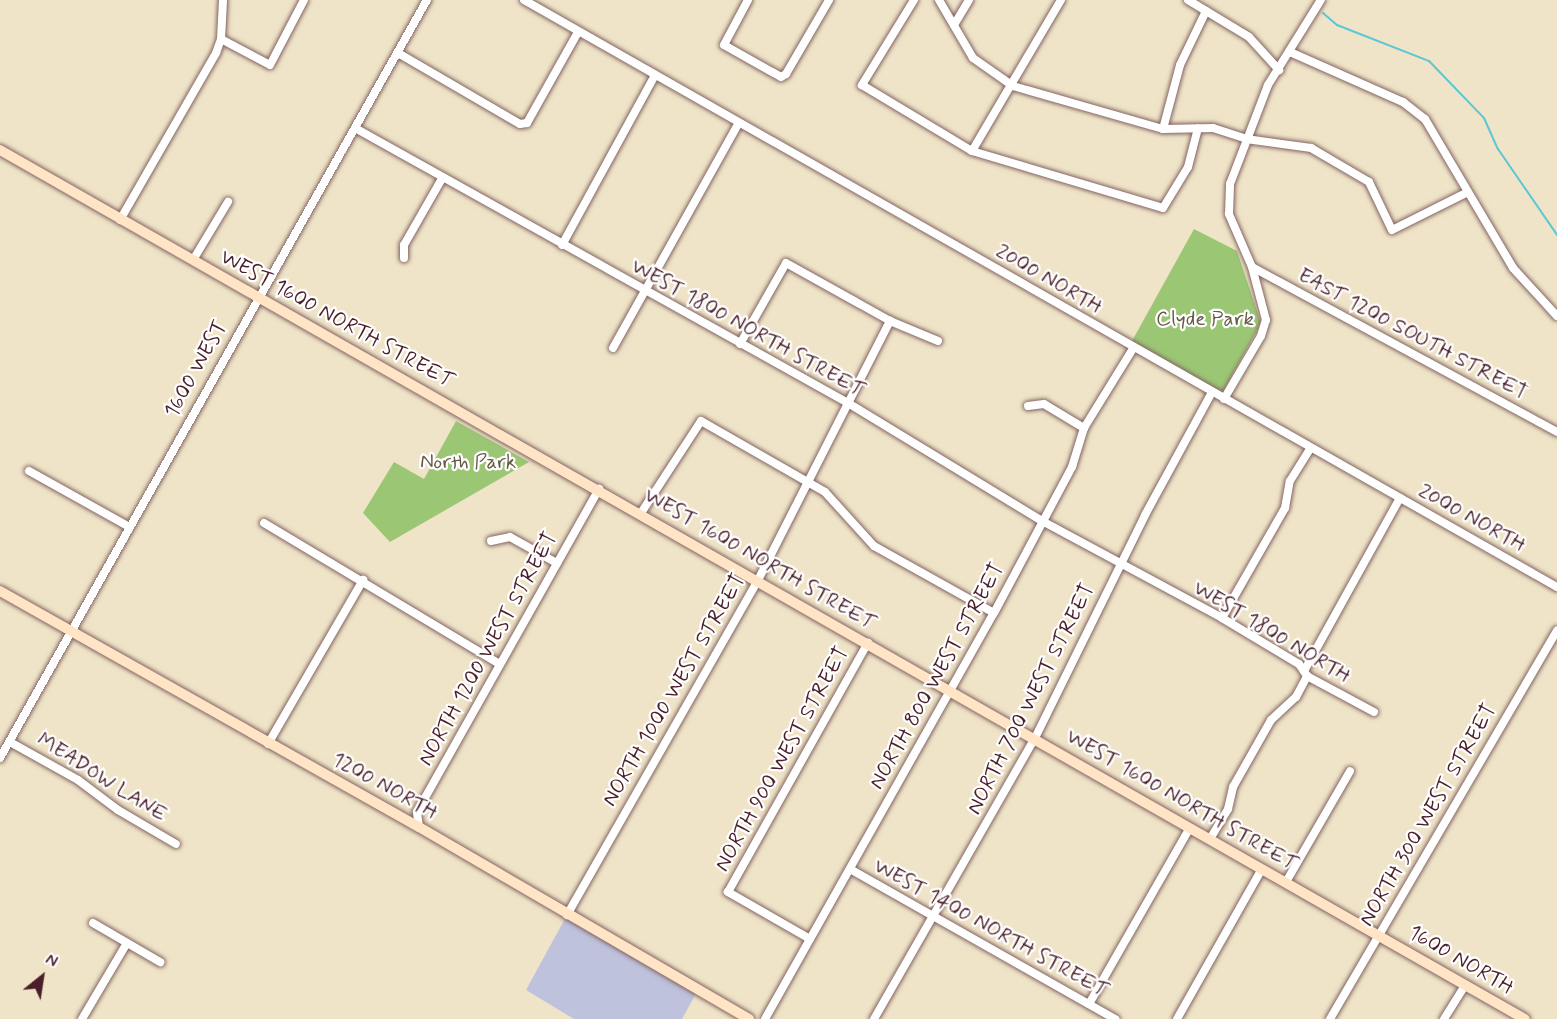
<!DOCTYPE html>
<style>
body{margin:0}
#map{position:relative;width:1557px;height:1019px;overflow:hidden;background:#efe4c8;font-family:Mynerve,sans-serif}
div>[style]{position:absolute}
.industrial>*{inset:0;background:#bec2dd}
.green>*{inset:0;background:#9bc774}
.stream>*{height:2px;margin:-1px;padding:0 1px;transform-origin:1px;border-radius:1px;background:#5bc7d2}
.roads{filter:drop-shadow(0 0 2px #846462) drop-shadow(0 0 2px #846462)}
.street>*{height:8px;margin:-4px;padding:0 4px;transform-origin:4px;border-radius:4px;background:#fff}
.secondary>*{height:10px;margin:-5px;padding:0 5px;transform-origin:5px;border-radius:5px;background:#ffe4c6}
span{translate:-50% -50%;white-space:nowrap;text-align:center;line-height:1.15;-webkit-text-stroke:4.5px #fff;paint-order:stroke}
.street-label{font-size:21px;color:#4a1f2b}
.park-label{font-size:21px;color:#665a45}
.north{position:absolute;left:12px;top:947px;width:60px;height:60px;-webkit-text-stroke:4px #fff;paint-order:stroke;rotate:30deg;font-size:16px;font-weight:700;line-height:24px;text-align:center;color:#4a1f2b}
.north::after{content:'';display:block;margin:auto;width:21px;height:27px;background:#4a1f2b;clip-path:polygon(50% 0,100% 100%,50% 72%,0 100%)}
</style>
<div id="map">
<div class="industrial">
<div style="clip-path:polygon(567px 915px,698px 990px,682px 1019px,574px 1019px,526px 990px)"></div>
</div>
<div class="green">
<div style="clip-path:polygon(1194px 229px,1237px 251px,1261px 323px,1222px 393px,1132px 341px)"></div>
<div style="clip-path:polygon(456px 421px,529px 462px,390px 542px,363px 513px,394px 462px,424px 479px)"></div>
</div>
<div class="stream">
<div style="left:1323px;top:13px;width:18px;rotate:41deg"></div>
<div style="left:1337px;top:25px;width:99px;rotate:21.4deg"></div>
<div style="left:1429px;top:61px;width:79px;rotate:46deg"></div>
<div style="left:1484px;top:118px;width:34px;rotate:66deg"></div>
<div style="left:1498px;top:149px;width:104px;rotate:55.5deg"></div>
</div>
<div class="roads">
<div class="street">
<div style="left:524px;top:0;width:1188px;rotate:29.61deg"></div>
<div style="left:748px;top:0;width:51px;rotate:118.1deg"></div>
<div style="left:724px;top:45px;width:65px;rotate:29.3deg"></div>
<div style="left:781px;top:77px;width:6px;rotate:-31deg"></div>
<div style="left:786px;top:74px;width:86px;rotate:-59.8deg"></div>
<div style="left:914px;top:0;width:100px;rotate:121.5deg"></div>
<div style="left:862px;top:85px;width:128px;rotate:31deg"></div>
<div style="left:972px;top:151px;width:199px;rotate:16.6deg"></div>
<div style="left:1163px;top:208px;width:48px;rotate:-58.6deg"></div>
<div style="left:1188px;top:167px;width:40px;rotate:-75.6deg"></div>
<div style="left:939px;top:0;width:67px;rotate:59.6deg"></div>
<div style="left:973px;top:58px;width:49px;rotate:35deg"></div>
<div style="left:1013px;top:86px;width:156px;rotate:16deg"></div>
<div style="left:1163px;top:129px;width:50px;rotate:-1.1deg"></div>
<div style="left:1213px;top:128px;width:35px;rotate:18deg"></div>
<div style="left:1246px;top:139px;width:66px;rotate:7.9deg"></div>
<div style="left:1311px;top:148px;width:67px;rotate:30.4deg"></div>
<div style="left:1369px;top:182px;width:53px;rotate:64.4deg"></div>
<div style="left:1392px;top:230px;width:83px;rotate:-26.6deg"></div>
<div style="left:1188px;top:0;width:71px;rotate:31.2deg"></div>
<div style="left:1249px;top:37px;width:45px;rotate:47.7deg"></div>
<div style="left:954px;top:25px;width:29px;rotate:-59deg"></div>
<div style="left:221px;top:39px;width:55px;rotate:28deg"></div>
<div style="left:270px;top:65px;width:73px;rotate:-62.4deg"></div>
<div style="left:1290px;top:52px;width:124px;rotate:23.9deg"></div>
<div style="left:1403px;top:102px;width:28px;rotate:38deg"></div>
<div style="left:1425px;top:119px;width:173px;rotate:59.4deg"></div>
<div style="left:1513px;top:268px;width:65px;rotate:47.5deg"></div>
<div style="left:398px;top:53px;width:141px;rotate:30.2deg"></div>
<div style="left:520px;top:124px;width:7px;rotate:-8deg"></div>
<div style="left:527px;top:123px;width:104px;rotate:-60.7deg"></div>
<div style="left:355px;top:128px;width:565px;rotate:29.15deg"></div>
<div style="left:848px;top:403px;width:229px;rotate:31.3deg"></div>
<div style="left:1044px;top:522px;width:202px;rotate:28.3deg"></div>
<div style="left:1222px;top:618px;width:90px;rotate:30.9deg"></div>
<div style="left:1299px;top:664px;width:14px;rotate:56deg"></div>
<div style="left:1307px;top:676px;width:76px;rotate:28.2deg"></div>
<div style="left:1163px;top:129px;width:66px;rotate:-75.1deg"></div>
<div style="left:1180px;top:65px;width:60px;rotate:-64.3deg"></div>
<div style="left:972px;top:151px;width:175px;rotate:-59.5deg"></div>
<div style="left:120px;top:220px;width:193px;rotate:-60.1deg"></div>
<div style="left:216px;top:53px;width:15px;rotate:-70deg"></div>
<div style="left:221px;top:39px;width:39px;rotate:-87deg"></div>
<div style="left:562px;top:245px;width:194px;rotate:-61.3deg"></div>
<div style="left:404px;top:258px;width:13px;rotate:-90deg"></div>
<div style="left:404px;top:245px;width:78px;rotate:-60.2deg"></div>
<div style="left:193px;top:260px;width:68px;rotate:-58.9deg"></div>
<div style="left:1252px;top:267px;width:347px;rotate:28.4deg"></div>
<div style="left:740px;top:344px;width:93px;rotate:-60.4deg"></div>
<div style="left:786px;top:263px;width:119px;rotate:29.1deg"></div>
<div style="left:890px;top:321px;width:52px;rotate:22.6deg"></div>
<div style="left:613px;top:348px;width:258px;rotate:-60.8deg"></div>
<div style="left:1224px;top:399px;width:73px;rotate:-59.6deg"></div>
<div style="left:1261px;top:336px;width:17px;rotate:-73deg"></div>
<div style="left:1266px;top:320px;width:55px;rotate:-104.8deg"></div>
<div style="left:1252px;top:267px;width:58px;rotate:-113.5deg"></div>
<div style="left:1229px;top:214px;width:30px;rotate:-88deg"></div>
<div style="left:1230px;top:184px;width:106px;rotate:-69deg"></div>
<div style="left:1268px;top:85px;width:100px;rotate:-58.1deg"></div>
<div style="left:1028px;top:406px;width:16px;rotate:-7deg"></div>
<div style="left:1044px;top:404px;width:47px;rotate:31deg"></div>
<div style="left:29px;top:471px;width:113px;rotate:29.1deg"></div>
<div style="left:641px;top:513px;width:110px;rotate:-56.9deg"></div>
<div style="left:701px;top:421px;width:143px;rotate:29.8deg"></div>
<div style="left:825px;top:492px;width:73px;rotate:47.8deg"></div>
<div style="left:874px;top:546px;width:137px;rotate:29.2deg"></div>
<div style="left:264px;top:523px;width:275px;rotate:30.9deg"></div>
<div style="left:491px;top:541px;width:19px;rotate:-12deg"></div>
<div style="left:510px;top:537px;width:54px;rotate:29deg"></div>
<div style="left:1222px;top:618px;width:127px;rotate:-60.2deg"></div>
<div style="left:1285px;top:508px;width:27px;rotate:-80deg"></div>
<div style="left:1290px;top:481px;width:39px;rotate:-58deg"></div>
<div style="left:1304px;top:671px;width:198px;rotate:-61deg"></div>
<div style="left:10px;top:742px;width:78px;rotate:29.2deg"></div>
<div style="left:78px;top:780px;width:50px;rotate:36.9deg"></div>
<div style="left:118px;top:810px;width:67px;rotate:30.4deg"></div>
<div style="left:268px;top:744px;width:190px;rotate:-59.9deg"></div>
<div style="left:0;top:758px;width:870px;rotate:-60.61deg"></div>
<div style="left:419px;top:827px;width:15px;rotate:-98deg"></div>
<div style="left:417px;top:812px;width:371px;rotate:-60.6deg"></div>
<div style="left:1210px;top:839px;width:35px;rotate:-59deg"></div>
<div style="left:1228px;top:809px;width:23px;rotate:-77deg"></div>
<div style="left:1233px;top:787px;width:77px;rotate:-60.4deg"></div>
<div style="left:1271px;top:720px;width:34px;rotate:-43deg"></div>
<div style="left:1296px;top:697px;width:24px;rotate:-62deg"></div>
<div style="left:850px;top:869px;width:305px;rotate:29.5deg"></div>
<div style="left:1286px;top:882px;width:128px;rotate:-60deg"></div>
<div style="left:567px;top:915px;width:386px;rotate:-60.3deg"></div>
<div style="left:758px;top:580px;width:291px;rotate:-63deg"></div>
<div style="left:93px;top:923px;width:78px;rotate:30.2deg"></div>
<div style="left:810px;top:939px;width:95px;rotate:-150.2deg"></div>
<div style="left:728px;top:892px;width:286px;rotate:-60.7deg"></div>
<div style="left:1089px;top:1004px;width:203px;rotate:-60.2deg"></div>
<div style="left:82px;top:1019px;width:88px;rotate:-59.4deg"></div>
<div style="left:765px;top:1019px;width:466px;rotate:-60.6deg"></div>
<div style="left:994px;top:613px;width:166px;rotate:-61.9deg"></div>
<div style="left:1072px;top:467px;width:41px;rotate:-72.9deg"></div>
<div style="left:1084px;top:428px;width:95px;rotate:-58.3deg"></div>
<div style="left:874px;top:1019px;width:324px;rotate:-60.2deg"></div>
<div style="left:1035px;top:738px;width:249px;rotate:-63.7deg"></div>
<div style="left:1145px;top:515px;width:140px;rotate:-61.4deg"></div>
<div style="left:1177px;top:1019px;width:172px;rotate:-60.5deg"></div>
<div style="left:1330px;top:1019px;width:450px;rotate:-59.7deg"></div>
<div style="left:1444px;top:1019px;width:40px;rotate:-58deg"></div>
</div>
<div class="secondary">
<div style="left:0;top:150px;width:1755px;rotate:29.68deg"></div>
<div style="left:0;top:591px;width:481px;rotate:29.4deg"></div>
<div style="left:419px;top:827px;width:382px;rotate:30.2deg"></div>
</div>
</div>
<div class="street-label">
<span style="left:1049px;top:279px;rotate:30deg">2000 NORTH</span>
<span style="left:337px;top:319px;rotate:29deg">WEST 1600 NORTH STREET</span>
<span style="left:748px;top:328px;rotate:29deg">WEST 1800 NORTH STREET</span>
<span style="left:1413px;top:334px;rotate:28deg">EAST 1200 SOUTH STREET</span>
<span style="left:196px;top:369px;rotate:-61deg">1600 WEST</span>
<span style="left:1472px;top:518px;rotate:29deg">2000 NORTH</span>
<span style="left:760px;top:559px;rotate:30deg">WEST 1600 NORTH STREET</span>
<span style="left:1272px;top:632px;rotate:31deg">WEST 1800 NORTH</span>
<span style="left:488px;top:649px;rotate:-61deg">NORTH 1200 WEST STREET</span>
<span style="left:937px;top:676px;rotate:-61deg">NORTH 800 WEST STREET</span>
<span style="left:674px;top:690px;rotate:-60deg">NORTH 1000 WEST STREET</span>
<span style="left:1031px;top:699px;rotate:-63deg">NORTH 700 WEST STREET</span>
<span style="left:782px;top:759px;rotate:-61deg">NORTH 900 WEST STREET</span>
<span style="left:102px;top:777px;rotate:32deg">MEADOW LANE</span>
<span style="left:385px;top:786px;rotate:29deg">1200 NORTH</span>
<span style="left:1182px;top:800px;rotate:30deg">WEST 1600 NORTH STREET</span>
<span style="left:1428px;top:815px;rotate:-60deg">NORTH 300 WEST STREET</span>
<span style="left:991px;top:928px;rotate:29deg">WEST 1400 NORTH STREET</span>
<span style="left:1461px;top:960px;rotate:30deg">1600 NORTH</span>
</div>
<div class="park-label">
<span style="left:1205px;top:319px">Clyde Park</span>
<span style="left:468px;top:462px">North Park</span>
</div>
<div class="north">N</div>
</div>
